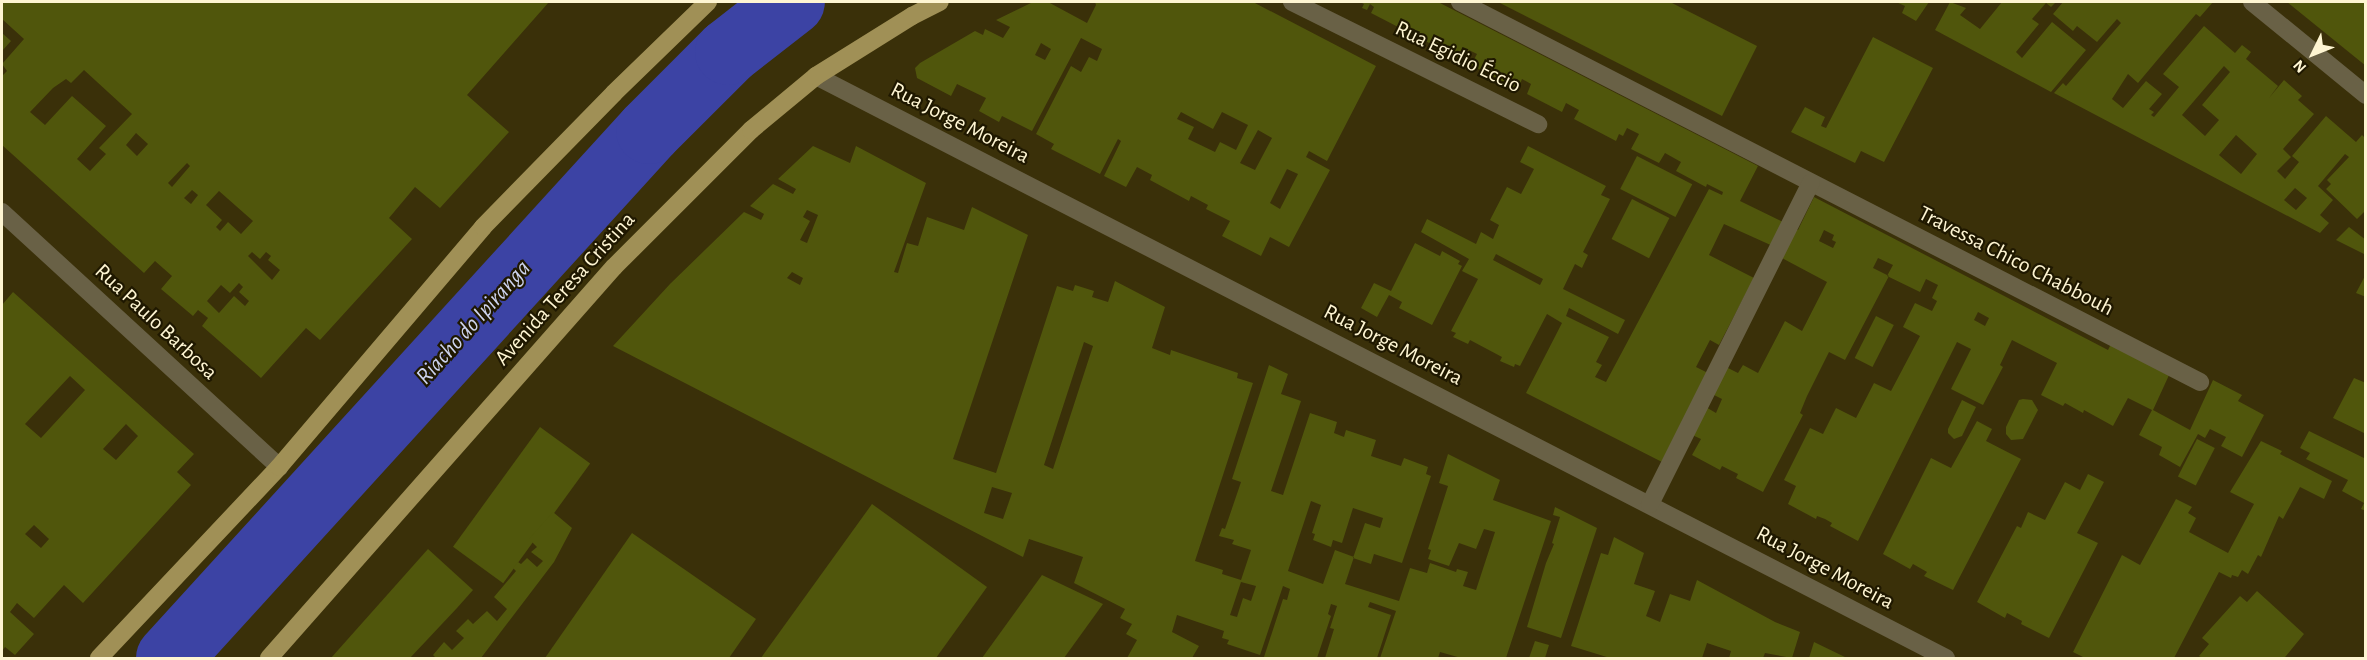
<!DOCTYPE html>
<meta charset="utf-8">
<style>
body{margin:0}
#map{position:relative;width:2367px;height:660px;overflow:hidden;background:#3a3009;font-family:"Alegreya Sans",sans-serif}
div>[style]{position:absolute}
.river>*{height:66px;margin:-33px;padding:0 33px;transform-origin:33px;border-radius:33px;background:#3c43a4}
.building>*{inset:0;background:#50560c;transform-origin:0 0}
.minor>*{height:18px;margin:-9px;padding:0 9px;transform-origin:9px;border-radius:9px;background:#696146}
.major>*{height:18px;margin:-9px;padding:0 9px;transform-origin:9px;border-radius:9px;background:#a09056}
span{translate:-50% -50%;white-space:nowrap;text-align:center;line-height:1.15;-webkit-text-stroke:4.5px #1f1800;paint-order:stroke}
.street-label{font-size:22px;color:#fef5d2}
.water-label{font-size:24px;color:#cdd3ed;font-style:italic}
.frame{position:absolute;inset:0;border:3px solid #fef5d2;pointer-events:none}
.north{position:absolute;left:2283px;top:24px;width:60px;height:60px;-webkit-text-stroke:4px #1f1800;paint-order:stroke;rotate:227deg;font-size:16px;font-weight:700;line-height:24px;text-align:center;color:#fef5d2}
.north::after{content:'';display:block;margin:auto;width:21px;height:27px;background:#fef5d2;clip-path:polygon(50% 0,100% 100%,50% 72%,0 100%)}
</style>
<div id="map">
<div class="river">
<div style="left:169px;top:658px;width:713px;rotate:-47.67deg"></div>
<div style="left:649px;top:131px;width:112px;rotate:-45deg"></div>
<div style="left:728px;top:52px;width:81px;rotate:-38deg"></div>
</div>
<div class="building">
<div style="clip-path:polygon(evenodd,2px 2px,549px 2px,467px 95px,509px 132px,440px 208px,415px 187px,389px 218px,412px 239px,320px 340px,306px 328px,261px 378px,202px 326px,208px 318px,198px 310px,193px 316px,161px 289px,172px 276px,155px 261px,144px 273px,2px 145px,2px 76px,7px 71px,2px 64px,24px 39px,2px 19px,2px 2px,84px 70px,132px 114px,99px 148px,106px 154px,90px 171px,77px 159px,106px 126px,72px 96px,45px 125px,30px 112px,53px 88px,66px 79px,71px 83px,84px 70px,2px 2px,136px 133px,148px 144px,137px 156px,126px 145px,136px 133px,2px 2px,187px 163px,190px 166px,172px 187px,168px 183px,187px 163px,2px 2px,192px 190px,198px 195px,191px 204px,184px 198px,192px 190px,2px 2px,219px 191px,253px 221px,241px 234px,228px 222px,220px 231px,216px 227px,222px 220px,206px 205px,219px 191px,2px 2px,252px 252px,260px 259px,266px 252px,271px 256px,268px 260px,280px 270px,272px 280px,248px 256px,252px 252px,2px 2px,239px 283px,243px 287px,239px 292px,249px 301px,245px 306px,234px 296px,219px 313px,207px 301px,221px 285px,230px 293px,239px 283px)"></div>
<div style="clip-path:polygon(evenodd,1033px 2px,1048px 2px,1087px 23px,1096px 5px,1095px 2px,1253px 2px,1376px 66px,1327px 161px,1309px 151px,1306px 157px,1330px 170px,1289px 247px,1270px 237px,1261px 256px,1222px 236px,1230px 221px,1206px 209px,1208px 205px,1191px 196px,1189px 201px,1150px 180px,1152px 175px,1137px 167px,1126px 187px,1104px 176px,1121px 141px,1118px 139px,1100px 174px,1051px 149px,1054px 144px,1036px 134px,1071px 66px,1081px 72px,1089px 57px,1097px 61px,1102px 49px,1081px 38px,1032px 131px,1002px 116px,999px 122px,979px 111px,986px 98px,957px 84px,951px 96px,917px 78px,915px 68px,920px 63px,975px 31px,983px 35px,985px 29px,1003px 38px,1010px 27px,996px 20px,1033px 2px,1041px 43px,1051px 49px,1045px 60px,1035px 55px,1041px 43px,1033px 2px,1181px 112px,1213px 129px,1222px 112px,1248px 125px,1236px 150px,1220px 142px,1215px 152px,1188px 139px,1194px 127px,1177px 119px,1181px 112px,1033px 2px,1258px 130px,1272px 138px,1255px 170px,1240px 163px,1258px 130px,1033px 2px,1287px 169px,1298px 174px,1280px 209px,1270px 203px,1287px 169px)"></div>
<div style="clip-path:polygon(evenodd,1360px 2px,1438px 2px,1758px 166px,1740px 201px,1787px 224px,1775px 247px,1724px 224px,1709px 255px,1754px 278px,1719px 345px,1710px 340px,1696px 367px,1710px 374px,1664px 463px,1526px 393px,1562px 323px,1547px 314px,1520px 366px,1515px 364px,1514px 367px,1500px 361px,1502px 357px,1470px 340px,1468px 344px,1453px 337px,1456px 333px,1451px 331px,1478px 279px,1462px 271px,1469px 259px,1421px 232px,1427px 219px,1476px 244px,1481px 232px,1493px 239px,1499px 225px,1490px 220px,1507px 187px,1521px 194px,1534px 169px,1520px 162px,1528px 146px,1606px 186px,1601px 195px,1610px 199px,1583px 252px,1588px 255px,1582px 268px,1575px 264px,1563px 289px,1625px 320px,1618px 334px,1569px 308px,1566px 316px,1609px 337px,1596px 362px,1602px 365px,1595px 377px,1606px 382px,1709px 189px,1722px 195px,1723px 192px,1707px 184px,1706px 187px,1676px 171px,1681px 162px,1665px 153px,1659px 163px,1631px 149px,1639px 134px,1627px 128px,1623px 136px,1619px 134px,1616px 141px,1574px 119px,1579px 110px,1566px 103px,1562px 112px,1527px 94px,1531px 84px,1522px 79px,1518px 89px,1471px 65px,1477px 54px,1469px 50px,1464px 61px,1371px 13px,1374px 7px,1370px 4px,1367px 10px,1362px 8px,1364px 4px,1360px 2px,1496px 254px,1543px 279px,1540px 285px,1493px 260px,1496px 254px)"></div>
<div style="clip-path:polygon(1498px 2px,1670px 2px,1757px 46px,1722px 116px)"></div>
<div style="clip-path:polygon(1896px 2px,1929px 2px,1916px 21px,1902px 13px,1905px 6px)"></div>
<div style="clip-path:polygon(1950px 2px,1966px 8px,1960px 15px,1980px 29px,2002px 2px,2056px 2px,2051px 7px,2046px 3px,2032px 19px,2039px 24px,2016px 52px,2022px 58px,2052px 22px,2086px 50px,2051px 92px,1935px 30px)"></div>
<div style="clip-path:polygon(evenodd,2063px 2px,2213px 2px,2200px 17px,2196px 14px,2138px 83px,2128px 74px,2112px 99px,2123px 108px,2146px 81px,2162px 94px,2149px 109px,2154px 112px,2151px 115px,2154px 117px,2179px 87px,2163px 74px,2204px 26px,2235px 53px,2242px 45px,2251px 52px,2246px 59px,2278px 86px,2269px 98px,2284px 80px,2302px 96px,2298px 100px,2314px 114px,2283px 149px,2291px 157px,2277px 171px,2285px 179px,2299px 162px,2292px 156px,2326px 116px,2356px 142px,2362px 135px,2366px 139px,2366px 210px,2357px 219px,2326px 189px,2331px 184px,2327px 180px,2349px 157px,2345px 154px,2318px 186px,2333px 200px,2320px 215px,2329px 223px,2320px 233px,2054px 93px,2063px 83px,2066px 86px,2121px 23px,2117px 19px,2097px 42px,2077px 26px,2073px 31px,2053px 14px,2063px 2px,2224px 66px,2230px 72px,2202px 105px,2219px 120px,2205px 136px,2182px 115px,2224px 66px,2063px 2px,2236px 135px,2257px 154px,2241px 174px,2219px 155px,2236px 135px,2063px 2px,2295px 188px,2307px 198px,2296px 210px,2284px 200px,2295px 188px)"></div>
<div style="clip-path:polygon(2287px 2px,2366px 2px,2366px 66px)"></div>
<div style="clip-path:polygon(2px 33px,11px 41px,2px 51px)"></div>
<div style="clip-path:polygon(1873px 37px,1933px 68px,1884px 162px,1861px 151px,1855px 163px,1791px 132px,1805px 107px,1825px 117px,1821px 126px,1826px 128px)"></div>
<div style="clip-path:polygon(evenodd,813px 146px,850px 163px,856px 146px,926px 183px,894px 272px,898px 273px,907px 243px,918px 246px,927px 217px,964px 230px,972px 207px,1028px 235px,953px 459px,996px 473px,1057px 286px,1073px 291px,1075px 285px,1094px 291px,1092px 297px,1108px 302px,1115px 281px,1165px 307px,1152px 348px,1170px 355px,1171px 350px,1238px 373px,1237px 378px,1253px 383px,1195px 561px,1223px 570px,1222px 574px,1241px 580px,1251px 550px,1232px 544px,1234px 540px,1219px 536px,1222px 528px,1225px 529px,1241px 482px,1232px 479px,1269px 365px,1288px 374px,1281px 394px,1301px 401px,1271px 491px,1283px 495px,1310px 413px,1337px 422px,1334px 433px,1344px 437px,1346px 430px,1376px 440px,1371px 456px,1401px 466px,1404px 458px,1428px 467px,1426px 474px,1431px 476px,1402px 563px,1374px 554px,1371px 564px,1353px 558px,1365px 523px,1380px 528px,1383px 518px,1353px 508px,1342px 543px,1333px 540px,1331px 547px,1313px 540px,1315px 534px,1312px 533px,1321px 505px,1311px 501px,1288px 571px,1323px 584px,1335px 550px,1354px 557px,1345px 584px,1399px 601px,1410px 568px,1427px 573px,1430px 563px,1456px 572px,1457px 569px,1468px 572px,1463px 586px,1476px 590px,1495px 532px,1484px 529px,1476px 549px,1459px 543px,1449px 566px,1428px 559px,1431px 550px,1428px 549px,1448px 486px,1439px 483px,1448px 454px,1500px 480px,1493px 500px,1551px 521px,1506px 658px,1461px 658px,1440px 652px,1438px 658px,1380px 658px,1396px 611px,1370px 602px,1368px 607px,1391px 615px,1377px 658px,1325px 658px,1334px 629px,1330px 628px,1337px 606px,1331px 604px,1328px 614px,1331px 616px,1317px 658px,1269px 658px,1264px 657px,1283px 599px,1287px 600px,1290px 589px,1283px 586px,1260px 655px,1227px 644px,1229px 640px,1222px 638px,1224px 631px,1177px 615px,1172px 632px,1199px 646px,1192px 658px,1127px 658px,1137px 640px,1126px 634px,1132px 624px,1120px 618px,1125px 609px,1074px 583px,1083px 557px,1029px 539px,1023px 557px,613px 346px,670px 284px,744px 212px,761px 220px,764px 214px,750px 206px,773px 184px,793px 194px,796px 189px,778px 179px,813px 146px,807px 210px,818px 215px,807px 243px,800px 240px,810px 221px,803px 217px,807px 210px,813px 146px,792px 272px,803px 278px,800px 285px,787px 278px,792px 272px,813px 146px,1084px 342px,1093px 346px,1053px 469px,1044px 465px,1084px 342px,813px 146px,992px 487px,1012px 493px,1003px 519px,984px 513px,992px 487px,813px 146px,1241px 582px,1256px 586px,1251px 601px,1243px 598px,1237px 617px,1230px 615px,1241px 582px)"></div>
<div style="left:1637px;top:156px;width:62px;height:37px;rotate:27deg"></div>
<div style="clip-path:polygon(evenodd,1814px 197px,2108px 350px,2112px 342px,2170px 373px,2153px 410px,2190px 430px,2213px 380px,2242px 395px,2238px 401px,2264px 415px,2242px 457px,2221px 446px,2226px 437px,2210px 429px,2205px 438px,2198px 434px,2180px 467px,2159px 455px,2162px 447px,2139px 435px,2152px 410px,2128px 398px,2113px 426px,2084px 410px,2083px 413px,2065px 403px,2063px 406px,2041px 395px,2057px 363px,2012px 340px,2000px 365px,2003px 367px,1983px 405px,1951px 389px,1971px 349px,1957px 342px,1858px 541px,1830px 526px,1832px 523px,1825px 519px,1817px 516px,1816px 519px,1788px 504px,1796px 486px,1784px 480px,1810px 428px,1823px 434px,1836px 408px,1856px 418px,1874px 383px,1891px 391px,1920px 336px,1903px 327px,1915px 303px,1932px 311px,1937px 301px,1932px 298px,1938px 285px,1926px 279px,1920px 292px,1887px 276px,1893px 265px,1878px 258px,1873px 268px,1889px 276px,1845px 360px,1829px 352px,1807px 396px,1800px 413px,1803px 415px,1763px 492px,1736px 478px,1738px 474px,1722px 466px,1720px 470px,1692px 455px,1701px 439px,1690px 434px,1704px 406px,1716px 413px,1722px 399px,1710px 393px,1724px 366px,1738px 373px,1743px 365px,1758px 373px,1785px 321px,1802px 331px,1827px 282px,1780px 257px,1795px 229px,1798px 230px,1814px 197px,1824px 230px,1834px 235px,1832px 240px,1836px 242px,1833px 248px,1819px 241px,1824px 230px,1814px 197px,1978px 312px,1989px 318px,1985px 326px,1974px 320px,1978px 312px)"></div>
<div style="left:1632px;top:199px;width:42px;height:45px;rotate:27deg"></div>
<div style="clip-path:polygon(2349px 227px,2366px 240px,2366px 255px,2336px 240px)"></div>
<div style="clip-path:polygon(1415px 243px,1440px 256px,1442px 251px,1460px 261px,1458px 264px,1462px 266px,1432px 325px,1399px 308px,1402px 302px,1389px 295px,1377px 317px,1361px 308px,1374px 283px,1391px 291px)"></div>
<div style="clip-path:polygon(2366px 274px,2366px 297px,2356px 293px)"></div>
<div style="clip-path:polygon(evenodd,13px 292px,194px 454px,177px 472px,191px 485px,83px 603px,64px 585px,34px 618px,17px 603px,10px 612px,34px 634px,15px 655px,5px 647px,2px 651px,2px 305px,13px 292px,70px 376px,85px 390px,41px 438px,25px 424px,70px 376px,13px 292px,126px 424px,138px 436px,116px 460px,103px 449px,126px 424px,13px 292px,34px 525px,49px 539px,41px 548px,25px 534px,34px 525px)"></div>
<div style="left:1876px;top:316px;width:20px;height:47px;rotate:27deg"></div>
<div style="clip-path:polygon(2354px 378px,2366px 383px,2366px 434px,2333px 418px)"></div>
<div style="clip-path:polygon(2023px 399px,2032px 400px,2038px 410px,2023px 439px,2011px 440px,2006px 434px,2006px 427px,2019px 400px)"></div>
<div style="clip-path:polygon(1962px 400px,1976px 407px,1962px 436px,1954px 439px,1948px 433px,1948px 429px)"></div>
<div style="clip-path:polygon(1977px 421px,1992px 429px,1986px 441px,2021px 459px,1953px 590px,1924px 576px,1927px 572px,1913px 564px,1910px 569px,1883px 554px,1931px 458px,1951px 468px)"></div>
<div style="left:540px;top:427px;width:62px;height:148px;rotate:36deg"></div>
<div style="clip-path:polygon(2309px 431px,2366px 459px,2366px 511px,2361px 509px,2364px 503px,2342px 491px,2348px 480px,2306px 459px,2310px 453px,2300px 448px)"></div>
<div style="left:2197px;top:439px;width:20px;height:42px;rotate:27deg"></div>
<div style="clip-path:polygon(2261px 441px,2282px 451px,2280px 454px,2332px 481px,2324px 499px,2300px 487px,2283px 519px,2279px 516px,2261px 557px,2258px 555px,2248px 574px,2242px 570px,2238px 577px,2232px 575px,2231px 578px,2219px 572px,2174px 658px,2085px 658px,2073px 652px,2122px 555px,2140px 565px,2176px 499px,2192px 507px,2188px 513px,2196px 518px,2189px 532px,2228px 553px,2254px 504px,2230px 492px)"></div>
<div style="clip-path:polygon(2088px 474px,2104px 482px,2077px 533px,2098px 543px,2049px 638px,2021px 624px,2022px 621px,2007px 613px,2005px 618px,1977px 602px,2017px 526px,2021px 528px,2028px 512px,2045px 520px,2065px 482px,2080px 490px)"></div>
<div style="clip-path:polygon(872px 504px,987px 587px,936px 658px,761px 658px)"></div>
<div style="clip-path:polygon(1555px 507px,1597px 528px,1561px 638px,1527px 627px,1546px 563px,1554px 544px,1552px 543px,1560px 517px,1553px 515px)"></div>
<div style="clip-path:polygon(553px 512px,572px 528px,554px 562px,481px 658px,436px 658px,433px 655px,444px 642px,452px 650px,464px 638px,456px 631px,468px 619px,473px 624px,487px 611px,497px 621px,507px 609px,494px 597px,516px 571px,513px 568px,518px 562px,521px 564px,527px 558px,537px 567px,543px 561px,531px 552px,537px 547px,529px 539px)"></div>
<div style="clip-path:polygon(632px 533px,756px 619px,729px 658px,545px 658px)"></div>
<div style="clip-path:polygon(1614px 537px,1644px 553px,1634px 584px,1655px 591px,1646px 616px,1660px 622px,1670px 594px,1690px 601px,1697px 580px,1775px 622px,1800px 632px,1792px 658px,1765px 653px,1763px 658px,1729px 658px,1731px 651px,1707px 643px,1702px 658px,1610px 658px,1571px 646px,1601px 553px,1608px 555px)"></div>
<div style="clip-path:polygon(428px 549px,473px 590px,457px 608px,410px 658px,331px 658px)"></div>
<div style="clip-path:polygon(1042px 575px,1103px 604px,1064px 658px,982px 658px)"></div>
<div style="clip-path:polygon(2257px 591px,2304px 634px,2286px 656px,2284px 658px,2202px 658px,2199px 656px,2209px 644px,2202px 638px,2240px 596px,2247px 602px)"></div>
<div style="clip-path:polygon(1535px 641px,1549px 645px,1545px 658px,1529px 658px)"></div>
<div style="clip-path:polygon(1814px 642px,1847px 658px,1809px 658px)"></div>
</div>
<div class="minor">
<div style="left:1292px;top:2px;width:275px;rotate:26.4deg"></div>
<div style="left:1460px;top:2px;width:832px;rotate:27.18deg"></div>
<div style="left:2252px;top:2px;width:147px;rotate:39.2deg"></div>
<div style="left:816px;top:76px;width:1271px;rotate:27.25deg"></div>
<div style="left:2px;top:212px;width:377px;rotate:42.6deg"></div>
<div style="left:1650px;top:504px;width:359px;rotate:-63.4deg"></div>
</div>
<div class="major">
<div style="left:99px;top:658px;width:262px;rotate:-46.7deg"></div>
<div style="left:279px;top:467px;width:315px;rotate:-49.6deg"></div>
<div style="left:483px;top:227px;width:187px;rotate:-45.6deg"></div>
<div style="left:614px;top:93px;width:131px;rotate:-44.1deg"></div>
<div style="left:269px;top:658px;width:521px;rotate:-48.58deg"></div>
<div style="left:614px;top:267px;width:194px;rotate:-45deg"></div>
<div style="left:751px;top:130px;width:85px;rotate:-39.7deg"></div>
<div style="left:816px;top:76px;width:113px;rotate:-32deg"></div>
<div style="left:912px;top:16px;width:31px;rotate:-27deg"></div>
</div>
<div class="street-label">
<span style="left:1458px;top:57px;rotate:26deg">Rua Egidio Éccio</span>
<span style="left:960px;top:123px;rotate:27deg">Rua Jorge Moreira</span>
<span style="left:2016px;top:261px;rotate:27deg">Travessa Chico Chabbouh</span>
<span style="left:565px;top:289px;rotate:-48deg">Avenida Teresa Cristina</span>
<span style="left:156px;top:322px;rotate:43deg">Rua Paulo Barbosa</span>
<span style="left:1393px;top:345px;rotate:27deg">Rua Jorge Moreira</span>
<span style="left:1825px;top:568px;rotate:28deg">Rua Jorge Moreira</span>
</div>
<div class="water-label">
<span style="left:474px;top:323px;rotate:-48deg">Riacho do Ipiranga</span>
</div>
<div class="frame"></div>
<div class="north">N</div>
</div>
